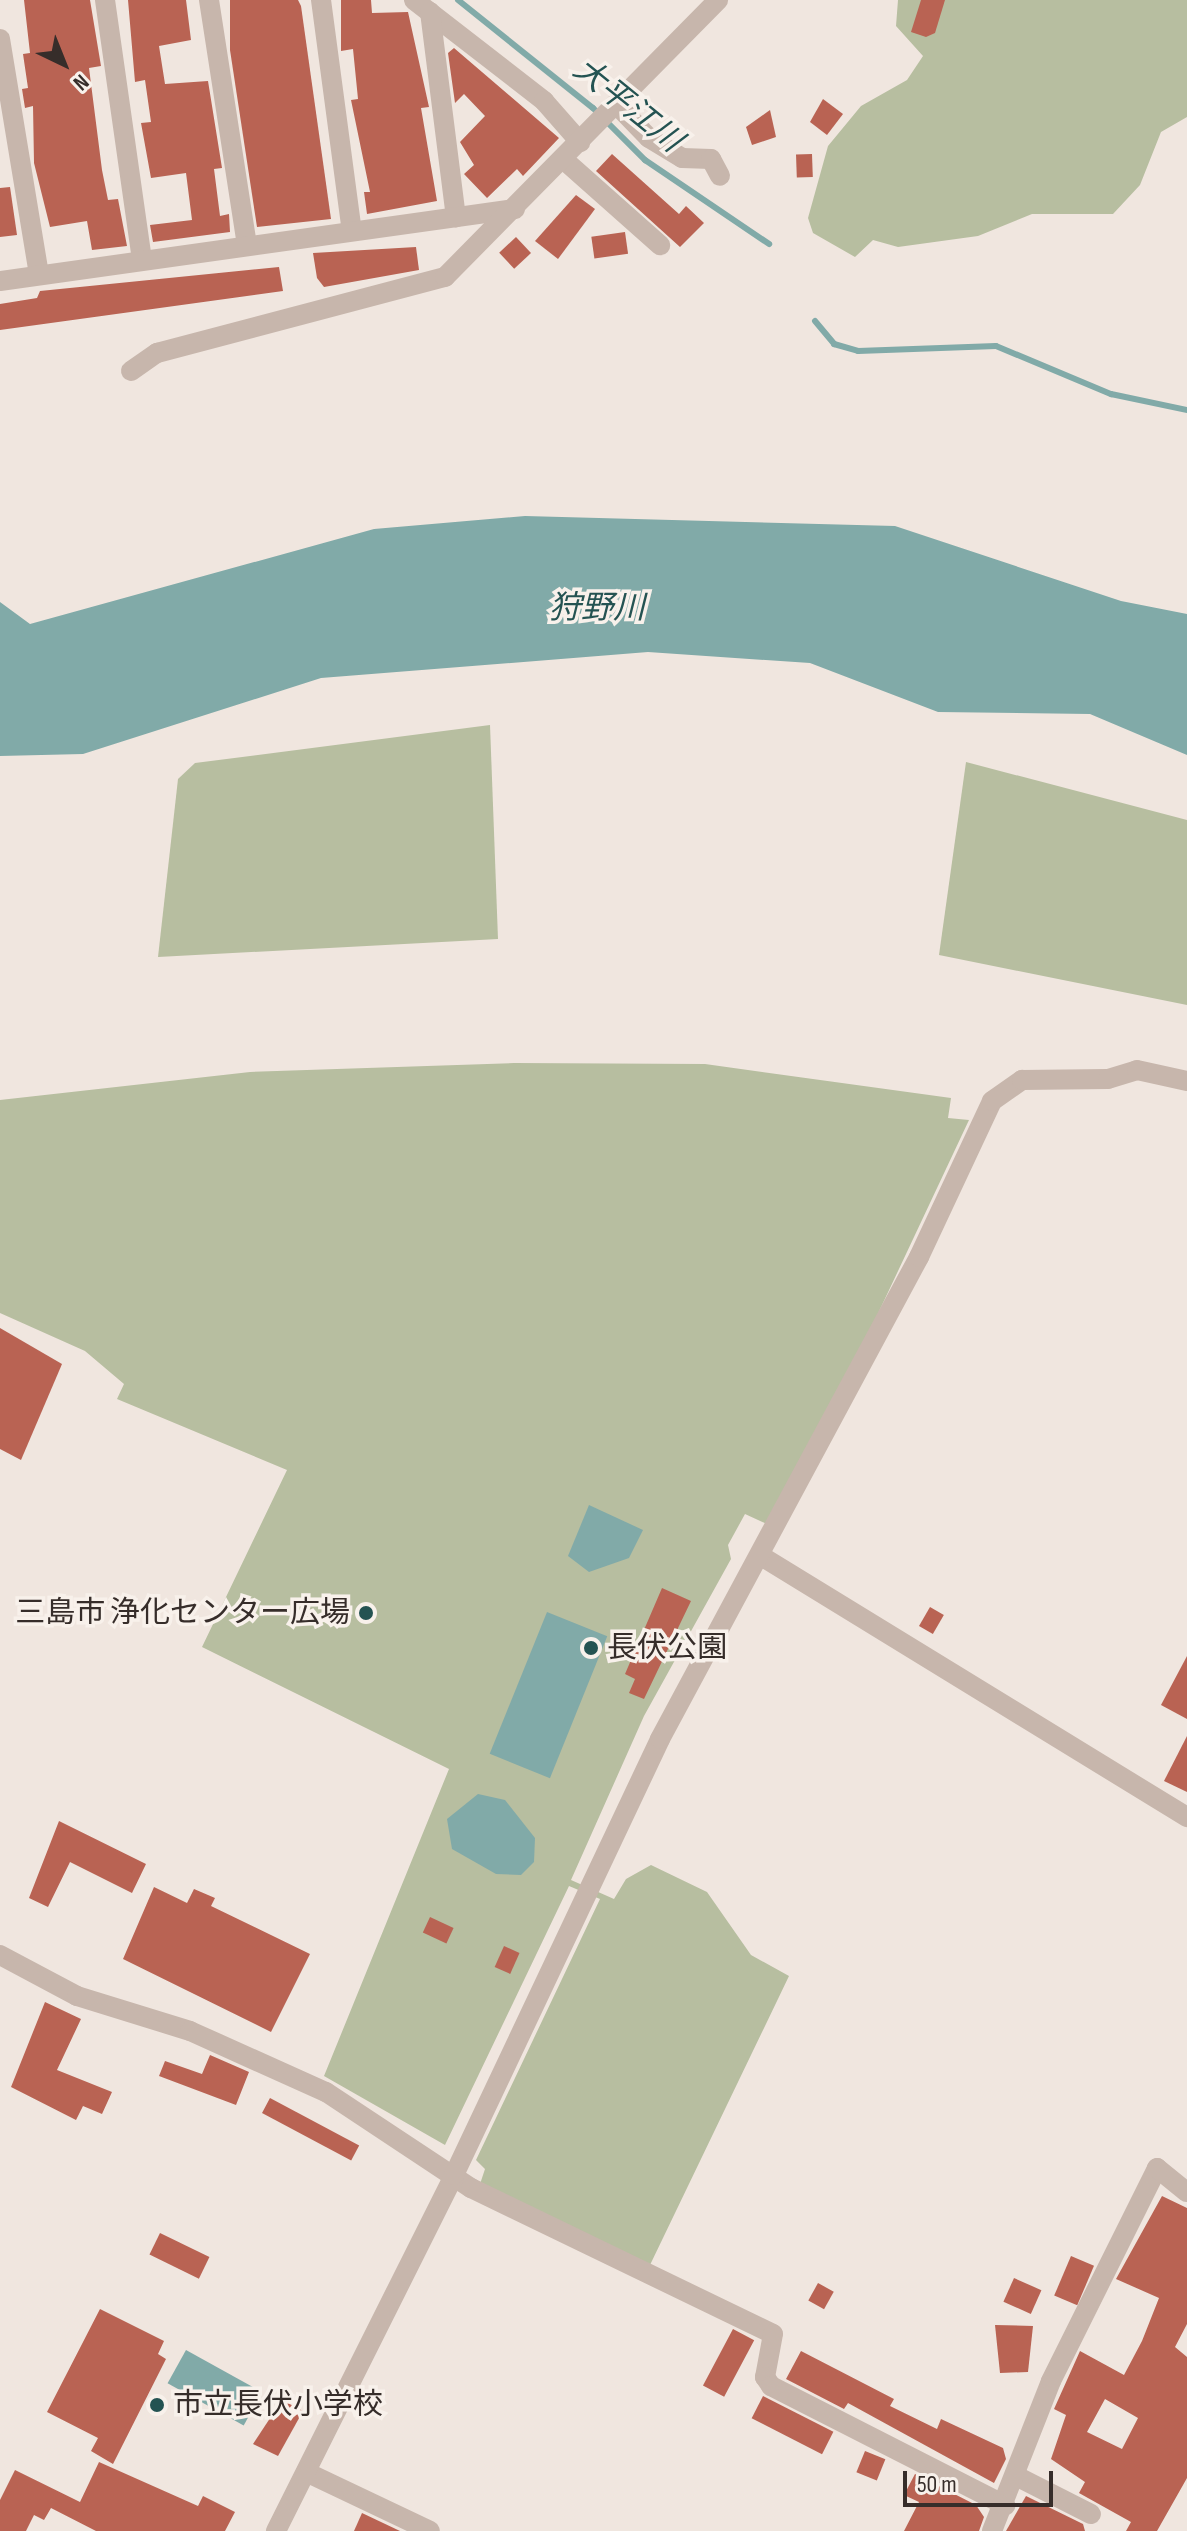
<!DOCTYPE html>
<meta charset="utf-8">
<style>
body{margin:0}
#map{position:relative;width:1187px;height:2531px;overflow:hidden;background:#f0e6df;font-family:"Sofia Sans Condensed","Noto Sans JP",sans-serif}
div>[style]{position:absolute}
.green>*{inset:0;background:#b7bea0}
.water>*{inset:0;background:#81aaa8;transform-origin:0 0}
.stream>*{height:6px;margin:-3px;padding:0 3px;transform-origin:3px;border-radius:3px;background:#81aaa8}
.building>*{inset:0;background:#b96353;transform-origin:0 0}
.minor>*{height:20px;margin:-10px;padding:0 10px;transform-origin:10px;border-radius:10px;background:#c7b6ac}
.dots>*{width:22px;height:22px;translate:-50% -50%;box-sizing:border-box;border:4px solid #f8f1eb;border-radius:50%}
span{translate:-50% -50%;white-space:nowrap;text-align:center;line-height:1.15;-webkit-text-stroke:7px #f8f1eb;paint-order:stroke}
.poi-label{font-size:30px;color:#362d2a}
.right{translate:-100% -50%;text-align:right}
.left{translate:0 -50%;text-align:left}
.water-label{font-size:32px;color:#245352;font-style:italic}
.north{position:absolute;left:24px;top:24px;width:80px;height:80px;-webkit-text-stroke:6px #f8f1eb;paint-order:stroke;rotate:137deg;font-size:22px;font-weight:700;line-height:32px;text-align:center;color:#362d2a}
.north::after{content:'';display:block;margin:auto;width:28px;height:36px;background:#362d2a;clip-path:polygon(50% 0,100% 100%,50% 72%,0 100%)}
.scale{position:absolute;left:903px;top:2471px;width:150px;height:36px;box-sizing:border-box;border:4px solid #362d2a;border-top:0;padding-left:10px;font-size:24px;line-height:28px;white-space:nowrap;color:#362d2a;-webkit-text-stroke:6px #f8f1eb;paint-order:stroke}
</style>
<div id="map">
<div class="green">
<div style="clip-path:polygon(898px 0,1187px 0,1187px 117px,1161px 132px,1140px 185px,1113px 214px,1032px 214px,978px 236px,898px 247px,873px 240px,855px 257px,813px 233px,808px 218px,828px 146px,861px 106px,907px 80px,923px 56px,896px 26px)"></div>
<div style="clip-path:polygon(490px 725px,498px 939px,158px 957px,178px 779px,195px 763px)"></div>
<div style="clip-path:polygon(966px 762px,1187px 820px,1187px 1005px,939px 955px)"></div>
<div style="clip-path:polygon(514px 1063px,705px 1064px,951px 1098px,948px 1118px,969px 1120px,859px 1354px,767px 1524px,745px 1514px,728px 1545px,731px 1559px,644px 1716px,571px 1880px,614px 1899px,626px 1879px,651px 1865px,707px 1892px,751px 1955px,789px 1976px,650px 2265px,480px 2184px,485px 2169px,476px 2160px,600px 1899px,569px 1886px,445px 2145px,324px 2076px,449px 1769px,202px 1647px,287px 1470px,117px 1399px,124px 1384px,85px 1351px,0 1313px,0 1100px,250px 1072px)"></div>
</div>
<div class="water">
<div style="clip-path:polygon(525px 516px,895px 526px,1121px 601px,1187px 614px,1187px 755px,1090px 714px,938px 712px,810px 663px,648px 652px,321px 678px,83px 754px,0 756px,0 602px,30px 624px,374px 529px)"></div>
<div style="clip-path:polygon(589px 1505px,643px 1530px,629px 1558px,589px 1572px,568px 1556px)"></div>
<div style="left:547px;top:1612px;width:65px;height:153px;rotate:22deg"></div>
<div style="clip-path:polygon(478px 1794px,505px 1800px,535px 1838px,534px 1862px,521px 1875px,496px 1874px,452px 1849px,447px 1819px)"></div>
<div style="left:186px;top:2350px;width:87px;height:38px;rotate:29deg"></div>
</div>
<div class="stream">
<div style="left:458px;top:0;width:173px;rotate:38.7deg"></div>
<div style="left:593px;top:108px;width:74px;rotate:45deg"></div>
<div style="left:645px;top:160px;width:150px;rotate:34.1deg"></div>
<div style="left:815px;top:321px;width:30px;rotate:50deg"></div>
<div style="left:834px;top:344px;width:25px;rotate:16deg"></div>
<div style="left:858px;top:351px;width:138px;rotate:-2.1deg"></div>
<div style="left:996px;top:346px;width:125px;rotate:22.7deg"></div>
<div style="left:1111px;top:394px;width:78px;rotate:11.9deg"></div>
</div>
<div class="building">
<div style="clip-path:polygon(24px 0,90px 0,101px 66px,89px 68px,102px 170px,108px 200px,118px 199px,127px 246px,92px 250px,87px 221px,50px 227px,34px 163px,33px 106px,25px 108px,22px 89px,28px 88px,23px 54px,30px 53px)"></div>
<div style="clip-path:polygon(128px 0,186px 0,191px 40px,159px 46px,165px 84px,208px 81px,222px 168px,214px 169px,220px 216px,229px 214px,230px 232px,153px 242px,150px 225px,192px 220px,186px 173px,151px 178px,141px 123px,151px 122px,145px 80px,135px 82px)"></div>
<div style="clip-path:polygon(230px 0,298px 0,301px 6px,331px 219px,257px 227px,230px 50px)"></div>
<div style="clip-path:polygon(341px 0,371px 0,372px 13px,408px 12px,429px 107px,421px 108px,437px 201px,367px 214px,364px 192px,370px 192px,351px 100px,358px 99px,353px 49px,341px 51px)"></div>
<div style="clip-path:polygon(921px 0,945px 0,935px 33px,926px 37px,911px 32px)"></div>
<div style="clip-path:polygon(454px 48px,559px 138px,523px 176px,517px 169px,487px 198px,464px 174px,474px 165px,460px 142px,485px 116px,464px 94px,455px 103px,448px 53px)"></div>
<div style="clip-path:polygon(823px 99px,843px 114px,827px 135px,810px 122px)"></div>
<div style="clip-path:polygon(770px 110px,776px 137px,752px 145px,746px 127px)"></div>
<div style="clip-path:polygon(612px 154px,679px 214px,686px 206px,704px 223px,680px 247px,596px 171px)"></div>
<div style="left:812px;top:154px;width:23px;height:16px;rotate:88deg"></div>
<div style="clip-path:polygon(10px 187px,17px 235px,0 237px,0 188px)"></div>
<div style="clip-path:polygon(576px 195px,595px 209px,558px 259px,535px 241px)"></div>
<div style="left:625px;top:232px;width:22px;height:34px;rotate:82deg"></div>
<div style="left:516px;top:237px;width:22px;height:23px;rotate:47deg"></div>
<div style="clip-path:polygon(416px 247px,419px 270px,324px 287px,317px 278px,313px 253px)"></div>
<div style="clip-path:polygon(279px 267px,283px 291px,0 330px,0 304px,37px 298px,40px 291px)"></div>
<div style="clip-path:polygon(0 1328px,62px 1364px,21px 1460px,0 1449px)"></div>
<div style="clip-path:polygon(662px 1588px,691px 1601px,644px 1699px,629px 1693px,635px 1679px,625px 1674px)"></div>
<div style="left:930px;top:1607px;width:16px;height:22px;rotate:30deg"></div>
<div style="clip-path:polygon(1187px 1656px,1187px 1719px,1161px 1705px)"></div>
<div style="clip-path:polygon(1187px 1736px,1187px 1792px,1164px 1781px)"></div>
<div style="clip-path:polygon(59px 1821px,146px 1864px,132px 1893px,70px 1862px,48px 1907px,29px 1898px)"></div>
<div style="clip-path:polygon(154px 1887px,187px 1903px,194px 1889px,215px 1898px,211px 1906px,310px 1954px,271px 2032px,123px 1959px)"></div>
<div style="left:430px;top:1917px;width:26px;height:17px;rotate:25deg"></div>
<div style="left:504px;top:1946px;width:17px;height:23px;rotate:24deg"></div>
<div style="clip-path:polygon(45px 2002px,81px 2019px,57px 2070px,112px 2092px,102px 2114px,83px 2106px,76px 2120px,11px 2087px)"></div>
<div style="clip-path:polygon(210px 2055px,249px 2072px,236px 2105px,159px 2076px,165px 2061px,202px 2074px)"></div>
<div style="left:270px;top:2098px;width:101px;height:17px;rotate:28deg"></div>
<div style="clip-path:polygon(evenodd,1162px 2196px,1187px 2208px,1187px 2324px,1175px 2347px,1187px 2357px,1187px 2478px,1157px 2531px,1126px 2531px,1131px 2522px,1079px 2493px,1085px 2482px,1051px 2459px,1066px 2415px,1054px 2409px,1080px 2351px,1124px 2375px,1142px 2341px,1159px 2298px,1116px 2279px,1162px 2196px,1105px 2399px,1138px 2418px,1122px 2449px,1087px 2432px,1105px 2399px)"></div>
<div style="left:160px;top:2233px;width:55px;height:24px;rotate:26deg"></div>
<div style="left:1071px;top:2256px;width:25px;height:43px;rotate:23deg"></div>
<div style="left:1014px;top:2278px;width:30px;height:26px;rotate:24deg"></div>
<div style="left:818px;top:2283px;width:18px;height:20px;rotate:29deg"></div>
<div style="clip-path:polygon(100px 2309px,164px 2341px,158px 2354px,166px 2359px,113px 2464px,91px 2451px,98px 2438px,47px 2412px)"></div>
<div style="clip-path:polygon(995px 2325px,1033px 2326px,1028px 2372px,1000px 2373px)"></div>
<div style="left:733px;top:2329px;width:24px;height:64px;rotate:28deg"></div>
<div style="clip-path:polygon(801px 2351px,894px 2399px,890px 2406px,937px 2429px,941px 2419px,1003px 2448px,1006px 2459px,994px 2483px,848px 2403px,844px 2409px,786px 2379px)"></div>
<div style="left:763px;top:2396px;width:79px;height:25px;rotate:27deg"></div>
<div style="clip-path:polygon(282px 2400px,303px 2411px,278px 2456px,253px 2444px)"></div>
<div style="left:865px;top:2451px;width:22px;height:23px;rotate:22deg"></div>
<div style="clip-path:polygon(99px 2462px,198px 2506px,203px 2496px,235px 2512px,225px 2531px,96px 2531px,51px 2508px,44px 2520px,34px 2515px,26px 2531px,0 2531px,0 2500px,15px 2470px,80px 2502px)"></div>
<div style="clip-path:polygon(915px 2474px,976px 2505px,984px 2517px,979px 2531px,904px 2531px,919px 2502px,904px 2495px)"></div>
<div style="clip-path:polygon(1026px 2496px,1083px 2524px,1085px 2531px,1006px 2531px)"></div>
<div style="clip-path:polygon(362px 2513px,400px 2531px,354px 2531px)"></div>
</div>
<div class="minor">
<div style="left:105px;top:0;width:263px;rotate:81.9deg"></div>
<div style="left:209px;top:0;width:248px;rotate:81.2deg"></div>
<div style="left:321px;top:0;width:233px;rotate:82.4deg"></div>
<div style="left:414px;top:0;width:165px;rotate:37.8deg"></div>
<div style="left:544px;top:101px;width:55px;rotate:48.7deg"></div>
<div style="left:430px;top:12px;width:207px;rotate:82.8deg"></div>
<div style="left:0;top:39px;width:239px;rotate:80.6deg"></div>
<div style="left:617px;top:105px;width:46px;rotate:45.9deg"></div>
<div style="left:649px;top:138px;width:39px;rotate:31deg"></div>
<div style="left:682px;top:158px;width:29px;rotate:2deg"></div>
<div style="left:711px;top:159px;width:19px;rotate:62deg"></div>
<div style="left:563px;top:159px;width:130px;rotate:41.6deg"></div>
<div style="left:0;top:281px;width:520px;rotate:-7.96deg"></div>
<div style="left:131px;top:371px;width:32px;rotate:-35deg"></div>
<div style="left:157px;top:353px;width:298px;rotate:-14.8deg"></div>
<div style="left:445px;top:277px;width:389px;rotate:-45.4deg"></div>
<div style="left:761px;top:1556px;width:500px;rotate:31.5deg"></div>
<div style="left:0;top:1955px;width:87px;rotate:28deg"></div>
<div style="left:77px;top:1996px;width:118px;rotate:17.2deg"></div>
<div style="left:190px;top:2031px;width:149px;rotate:24.2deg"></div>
<div style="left:326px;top:2092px;width:174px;rotate:33.5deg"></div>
<div style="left:471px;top:2188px;width:335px;rotate:25.8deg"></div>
<div style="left:773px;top:2334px;width:44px;rotate:100.5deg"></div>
<div style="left:765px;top:2377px;width:11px;rotate:56deg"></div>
<div style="left:771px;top:2386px;width:263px;rotate:27deg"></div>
<div style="left:306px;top:2472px;width:137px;rotate:25.4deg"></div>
<div style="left:1016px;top:2476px;width:84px;rotate:26.9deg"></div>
<div style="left:276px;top:2531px;width:398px;rotate:-63.4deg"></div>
<div style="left:454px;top:2175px;width:482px;rotate:-64.7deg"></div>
<div style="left:660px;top:1739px;width:547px;rotate:-61.75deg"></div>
<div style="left:919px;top:1257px;width:172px;rotate:-64.9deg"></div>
<div style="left:992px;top:1101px;width:37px;rotate:-35deg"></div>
<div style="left:1022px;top:1080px;width:86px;rotate:-0.7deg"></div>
<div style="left:1108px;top:1079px;width:30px;rotate:-17deg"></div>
<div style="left:1137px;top:1070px;width:51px;rotate:12.4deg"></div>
<div style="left:992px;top:2531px;width:161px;rotate:-68.5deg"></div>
<div style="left:1051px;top:2381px;width:238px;rotate:-63.5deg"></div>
<div style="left:1157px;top:2168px;width:38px;rotate:39deg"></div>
</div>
<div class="dots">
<div style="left:366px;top:1613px;background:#245352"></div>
<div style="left:591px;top:1648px;background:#245352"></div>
<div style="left:157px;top:2405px;background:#245352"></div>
</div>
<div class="poi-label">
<span class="right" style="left:350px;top:1613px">三島市 浄化センター広場</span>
<span class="left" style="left:607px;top:1648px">長伏公園</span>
<span class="left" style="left:173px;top:2405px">市立長伏小学校</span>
</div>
<div class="water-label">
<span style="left:627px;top:106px;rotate:39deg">大平江川</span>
<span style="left:597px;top:609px">狩野川</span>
</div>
<div class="north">N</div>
<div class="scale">50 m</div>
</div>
